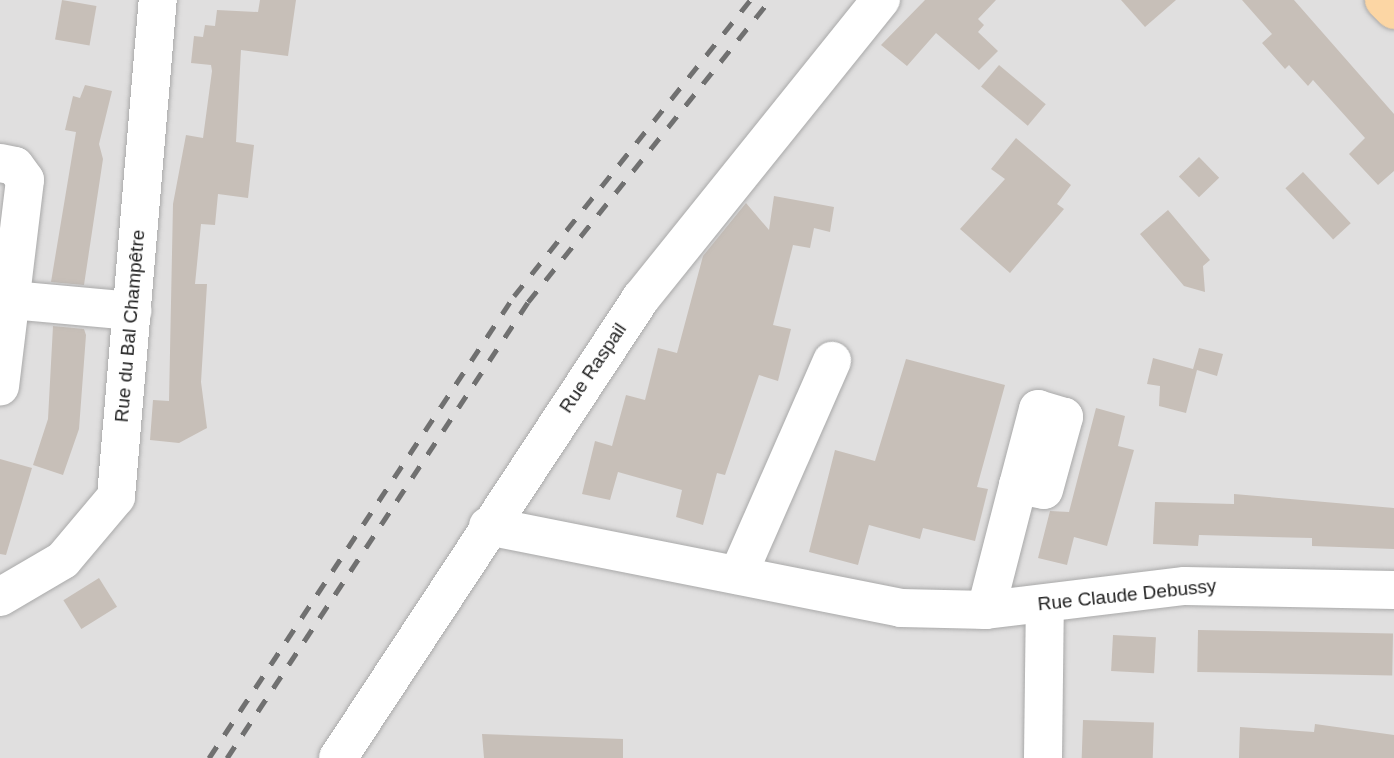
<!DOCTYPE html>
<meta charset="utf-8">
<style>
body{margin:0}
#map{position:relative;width:1394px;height:758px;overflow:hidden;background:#f2efe9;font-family:Helvetica,sans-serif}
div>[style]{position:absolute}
.residential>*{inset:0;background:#e0dfdf;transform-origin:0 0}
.building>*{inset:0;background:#c7bfb8;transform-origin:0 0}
.roads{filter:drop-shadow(0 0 2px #a9a9a9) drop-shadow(0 0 2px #a9a9a9)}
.minor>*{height:38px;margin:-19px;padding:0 19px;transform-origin:19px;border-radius:19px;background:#fff}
.major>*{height:38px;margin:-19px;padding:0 19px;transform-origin:19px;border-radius:19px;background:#fcd6a4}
.rail>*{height:5px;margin-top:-2.5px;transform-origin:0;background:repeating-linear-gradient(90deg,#707070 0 14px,transparent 0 28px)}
span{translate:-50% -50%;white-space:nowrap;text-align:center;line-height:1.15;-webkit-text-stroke:5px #fff;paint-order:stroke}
.street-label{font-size:19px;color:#222}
</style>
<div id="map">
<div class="residential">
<div style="left:0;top:0;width:1394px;height:758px"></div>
</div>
<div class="building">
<div style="left:62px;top:0;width:35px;height:40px;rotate:10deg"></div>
<div style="clip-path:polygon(260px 0,296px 0,288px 56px,241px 50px,236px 142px,254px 145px,248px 198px,218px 194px,215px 225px,201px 224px,195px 284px,207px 284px,201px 382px,207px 428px,179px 443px,150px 440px,153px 400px,169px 401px,173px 204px,186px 135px,203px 138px,212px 71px,211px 65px,191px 63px,194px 36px,203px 37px,205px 25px,215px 26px,217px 10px,258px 12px)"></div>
<div style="clip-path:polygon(925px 0,996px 0,978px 19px,984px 25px,978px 32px,998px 51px,979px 70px,936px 33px,907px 66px,881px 45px)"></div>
<div style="clip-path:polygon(1121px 0,1176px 0,1145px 27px)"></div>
<div style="clip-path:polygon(1242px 0,1294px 0,1394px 114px,1394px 171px,1378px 185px,1349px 154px,1365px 138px,1313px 80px,1308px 86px,1289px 65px,1285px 69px,1262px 43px,1272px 34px)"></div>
<div style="left:999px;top:65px;width:61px;height:28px;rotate:40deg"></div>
<div style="clip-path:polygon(85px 85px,112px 91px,99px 144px,103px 159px,84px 285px,51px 282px,76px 132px,65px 130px,73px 96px,80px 98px)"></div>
<div style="clip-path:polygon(1016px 138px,1071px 185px,1057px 204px,1064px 209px,1010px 273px,960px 229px,1005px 179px,991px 169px)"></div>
<div style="left:1199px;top:157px;width:29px;height:28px;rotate:46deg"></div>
<div style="left:1303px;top:172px;width:70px;height:24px;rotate:47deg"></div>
<div style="clip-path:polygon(774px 196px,834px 207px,830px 232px,814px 228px,810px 248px,793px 245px,773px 325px,791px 329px,778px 381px,759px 375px,725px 475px,717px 473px,703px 525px,676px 517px,682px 490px,618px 472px,610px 500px,582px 494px,595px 441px,612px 446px,626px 395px,645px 400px,658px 348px,677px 353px,703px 256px,746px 203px,769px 230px)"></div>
<div style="clip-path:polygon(1168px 210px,1210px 260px,1203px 266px,1205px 292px,1184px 286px,1140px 234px)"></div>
<div style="clip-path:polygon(53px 326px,84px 329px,86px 335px,79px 429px,63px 475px,33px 465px,48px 419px)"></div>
<div style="clip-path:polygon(1199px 348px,1223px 354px,1217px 376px,1197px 370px,1186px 413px,1159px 406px,1160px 386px,1147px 384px,1153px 358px,1193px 369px)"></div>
<div style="clip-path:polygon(906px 359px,1005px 385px,977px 487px,988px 489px,975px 541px,923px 528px,920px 539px,869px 525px,858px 565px,809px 552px,835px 450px,875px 461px)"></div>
<div style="clip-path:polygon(1096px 408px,1125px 416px,1118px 446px,1134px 450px,1107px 546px,1074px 537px,1067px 565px,1038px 558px,1050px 511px,1069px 512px)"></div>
<div style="clip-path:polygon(0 459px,32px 468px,6px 555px,0 554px)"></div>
<div style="clip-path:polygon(1234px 494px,1394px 508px,1394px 549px,1312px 546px,1312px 538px,1199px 535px,1198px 546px,1153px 544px,1155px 502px,1234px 504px)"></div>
<div style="left:99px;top:578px;width:34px;height:42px;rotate:58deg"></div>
<div style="left:1198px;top:630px;width:195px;height:42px;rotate:1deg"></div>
<div style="left:1113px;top:635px;width:43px;height:36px;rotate:3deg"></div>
<div style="left:1083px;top:720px;width:71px;height:38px;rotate:2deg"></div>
<div style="clip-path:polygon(1315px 724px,1394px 735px,1394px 758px,1239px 758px,1240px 727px,1314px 732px)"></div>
<div style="clip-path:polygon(482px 734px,623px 739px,623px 758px,484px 758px)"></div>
</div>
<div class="roads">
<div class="minor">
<div style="left:0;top:163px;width:15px;rotate:11deg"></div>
<div style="left:15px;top:166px;width:17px;rotate:54deg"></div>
<div style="left:25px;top:180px;width:208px;rotate:96.9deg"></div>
<div style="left:0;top:299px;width:133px;rotate:5.2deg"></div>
<div style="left:488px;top:526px;width:421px;rotate:11.2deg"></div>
<div style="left:901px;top:608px;width:85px;rotate:1.3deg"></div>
<div style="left:986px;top:610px;width:129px;rotate:-75.6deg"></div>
<div style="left:1018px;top:485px;width:26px;rotate:11deg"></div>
<div style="left:1044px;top:490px;width:76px;rotate:-74.7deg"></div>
<div style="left:1064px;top:417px;width:27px;rotate:-163deg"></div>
<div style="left:1038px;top:409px;width:79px;rotate:104.7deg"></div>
<div style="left:738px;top:575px;width:234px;rotate:-66.3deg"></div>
<div style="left:0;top:597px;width:73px;rotate:-30.4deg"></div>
<div style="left:63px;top:560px;width:82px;rotate:-49.9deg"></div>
<div style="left:116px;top:497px;width:499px;rotate:-85.2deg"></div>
<div style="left:986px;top:610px;width:200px;rotate:-6.9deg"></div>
<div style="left:1185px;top:586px;width:209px;rotate:1.1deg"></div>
<div style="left:338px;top:758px;width:551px;rotate:-56.63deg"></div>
<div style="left:641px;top:298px;width:383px;rotate:-51.2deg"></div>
<div style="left:1043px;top:758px;width:154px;rotate:-89.3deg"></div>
</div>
<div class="major">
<div style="left:1384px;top:0;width:14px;rotate:45deg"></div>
</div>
</div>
<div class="rail">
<div style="left:209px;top:758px;width:554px;rotate:-56.57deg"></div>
<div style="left:514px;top:296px;width:379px;rotate:-51.4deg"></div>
<div style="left:227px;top:758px;width:546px;rotate:-56.57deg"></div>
<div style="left:528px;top:302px;width:387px;rotate:-51.3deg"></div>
</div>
<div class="street-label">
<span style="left:130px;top:326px;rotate:-85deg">Rue du Bal Champêtre</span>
<span style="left:593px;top:368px;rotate:-56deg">Rue Raspail</span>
<span style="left:1127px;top:595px;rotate:-6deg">Rue Claude Debussy</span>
</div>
</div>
